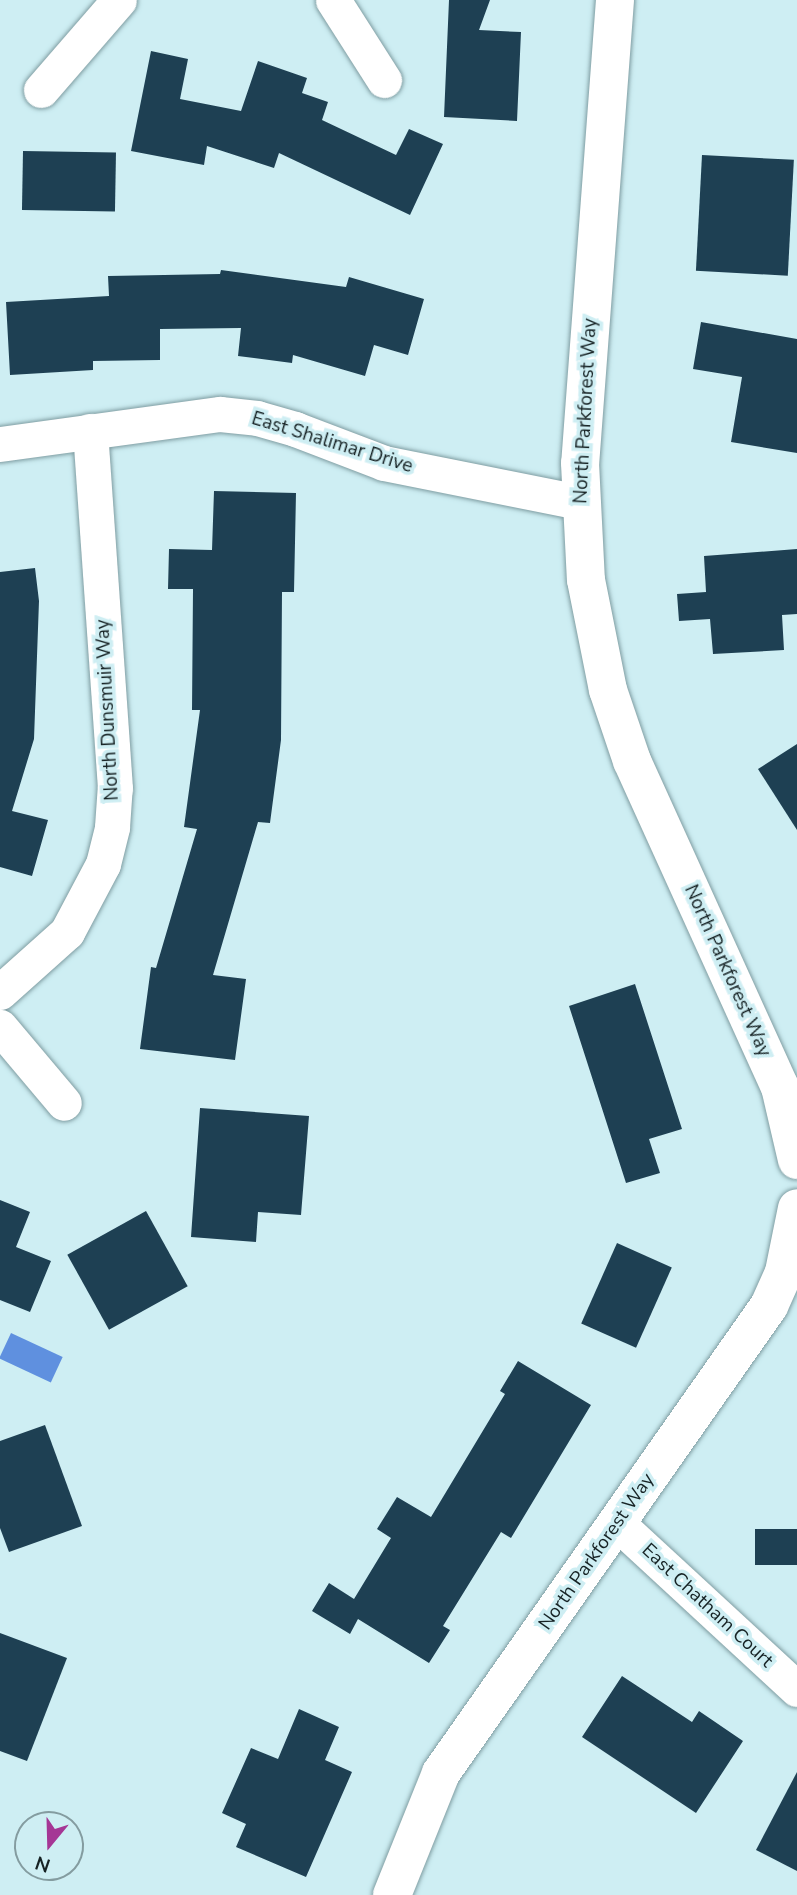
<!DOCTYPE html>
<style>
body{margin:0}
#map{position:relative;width:797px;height:1895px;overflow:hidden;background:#ceeef3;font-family:"Nunito Sans",sans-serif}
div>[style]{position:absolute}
.water>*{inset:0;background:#5f90df;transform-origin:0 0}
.building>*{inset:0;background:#1e4053;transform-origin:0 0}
.roads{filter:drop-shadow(0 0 2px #7f9da2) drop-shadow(0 0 2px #7f9da2)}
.street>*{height:35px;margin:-17.5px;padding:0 17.5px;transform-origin:17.5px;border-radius:17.5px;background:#fff}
.secondary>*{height:38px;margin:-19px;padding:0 19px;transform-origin:19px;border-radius:19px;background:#fff}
span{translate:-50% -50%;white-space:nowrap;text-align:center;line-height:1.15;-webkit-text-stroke:7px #ceeef3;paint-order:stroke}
.street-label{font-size:19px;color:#162224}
.north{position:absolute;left:14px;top:1811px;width:70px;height:70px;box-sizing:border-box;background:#ceeef3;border:2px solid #849ca0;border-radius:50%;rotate:199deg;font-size:19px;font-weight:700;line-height:28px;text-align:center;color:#162224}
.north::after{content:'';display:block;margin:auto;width:24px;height:32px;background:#a53695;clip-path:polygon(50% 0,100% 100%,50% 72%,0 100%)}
</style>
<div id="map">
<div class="water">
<div style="left:11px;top:1333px;width:57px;height:28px;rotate:25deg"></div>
</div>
<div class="building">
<div style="clip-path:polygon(449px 0,490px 0,479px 30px,521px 32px,517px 121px,444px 117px)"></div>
<div style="clip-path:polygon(151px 51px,188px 59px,180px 99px,241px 111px,258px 61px,307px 78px,302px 93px,328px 102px,322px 120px,396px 155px,409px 129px,443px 144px,410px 215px,279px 153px,274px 168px,207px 146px,204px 165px,131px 151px)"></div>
<div style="left:23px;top:151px;width:93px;height:59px;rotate:1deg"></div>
<div style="left:702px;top:155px;width:92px;height:116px;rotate:3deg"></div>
<div style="clip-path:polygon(221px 270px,346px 287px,349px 277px,424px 299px,408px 355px,374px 345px,365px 376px,293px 355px,292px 363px,238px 356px,241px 328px,160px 329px,160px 360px,93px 361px,93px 370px,10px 375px,6px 302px,109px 296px,108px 276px,220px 274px)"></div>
<div style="clip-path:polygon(701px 322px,797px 339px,797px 453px,731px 442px,742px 377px,693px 369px)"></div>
<div style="clip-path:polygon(214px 491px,296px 493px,294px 592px,282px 592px,281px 740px,270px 823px,258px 822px,213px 975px,246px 979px,235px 1060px,140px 1049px,151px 967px,156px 968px,197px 829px,184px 827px,200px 710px,192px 710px,193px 589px,168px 589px,169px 549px,212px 550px)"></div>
<div style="clip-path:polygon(797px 549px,797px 614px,782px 615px,784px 650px,713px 654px,710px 619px,679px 621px,677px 594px,706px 592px,704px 556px)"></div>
<div style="clip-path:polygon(35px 568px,39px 601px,34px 739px,12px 811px,48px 820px,32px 876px,0 867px,0 572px)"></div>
<div style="clip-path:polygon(797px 744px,797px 830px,758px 769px)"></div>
<div style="clip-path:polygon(635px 984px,682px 1129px,649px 1139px,660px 1173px,626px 1183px,569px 1006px)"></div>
<div style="clip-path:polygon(200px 1108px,309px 1116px,301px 1215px,258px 1212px,256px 1242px,191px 1237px)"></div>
<div style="clip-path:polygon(0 1200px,30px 1212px,16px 1247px,51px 1261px,30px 1312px,0 1300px)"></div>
<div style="left:146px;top:1211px;width:86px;height:90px;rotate:61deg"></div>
<div style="left:617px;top:1243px;width:60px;height:88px;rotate:24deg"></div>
<div style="clip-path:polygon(518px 1361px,591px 1405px,511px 1538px,501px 1532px,443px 1626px,450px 1630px,429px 1663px,358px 1619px,350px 1634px,312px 1611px,329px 1583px,354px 1599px,391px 1538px,377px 1529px,397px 1497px,431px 1517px,505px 1394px,500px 1391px)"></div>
<div style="clip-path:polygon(45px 1425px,82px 1526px,9px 1552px,0 1528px,0 1441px)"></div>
<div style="left:797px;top:1529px;width:36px;height:42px;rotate:90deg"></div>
<div style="clip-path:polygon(0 1633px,67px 1658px,27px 1761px,0 1751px)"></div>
<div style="clip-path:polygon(622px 1676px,692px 1722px,699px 1711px,743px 1741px,696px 1813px,582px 1737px)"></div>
<div style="clip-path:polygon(299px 1709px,339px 1727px,325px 1760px,352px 1772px,306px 1877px,236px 1847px,246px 1824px,222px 1813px,251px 1748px,278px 1759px)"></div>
<div style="clip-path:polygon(797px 1772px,797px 1871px,756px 1850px)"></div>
</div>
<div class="roads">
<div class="street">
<div style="left:333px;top:0;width:95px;rotate:57.5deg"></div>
<div style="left:41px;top:90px;width:119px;rotate:-49.1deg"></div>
<div style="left:0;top:444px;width:222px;rotate:-7.8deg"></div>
<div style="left:220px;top:414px;width:37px;rotate:6deg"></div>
<div style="left:257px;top:418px;width:40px;rotate:16deg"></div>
<div style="left:295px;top:429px;width:95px;rotate:20.9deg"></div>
<div style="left:384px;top:463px;width:200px;rotate:11.3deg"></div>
<div style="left:0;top:992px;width:90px;rotate:-41.8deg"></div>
<div style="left:67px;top:932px;width:77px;rotate:-62.1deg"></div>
<div style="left:103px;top:864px;width:38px;rotate:-76deg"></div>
<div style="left:112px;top:827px;width:39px;rotate:-86deg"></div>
<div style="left:115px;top:788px;width:358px;rotate:-94deg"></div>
<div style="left:0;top:1027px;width:99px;rotate:49.9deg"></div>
<div style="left:617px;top:1523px;width:245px;rotate:42.7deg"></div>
</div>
<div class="secondary">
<div style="left:615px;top:0;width:464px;rotate:94.3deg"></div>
<div style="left:580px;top:463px;width:117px;rotate:87.1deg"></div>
<div style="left:586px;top:580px;width:112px;rotate:78.7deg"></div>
<div style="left:608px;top:690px;width:75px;rotate:71.3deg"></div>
<div style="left:632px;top:761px;width:358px;rotate:65.6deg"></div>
<div style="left:780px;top:1087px;width:75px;rotate:76.9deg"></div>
<div style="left:392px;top:1895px;width:131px;rotate:-68.1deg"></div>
<div style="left:441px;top:1773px;width:571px;rotate:-54.92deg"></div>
<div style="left:769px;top:1306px;width:37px;rotate:-66deg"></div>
<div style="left:784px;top:1272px;width:65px;rotate:-78.5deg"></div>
</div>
</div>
<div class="street-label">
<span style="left:586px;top:411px;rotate:-87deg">North Parkforest Way</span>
<span style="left:332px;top:443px;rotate:17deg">East Shalimar Drive</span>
<span style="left:108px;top:710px;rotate:-93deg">North Dunsmuir Way</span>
<span style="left:727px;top:971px;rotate:66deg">North Parkforest Way</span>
<span style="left:597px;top:1552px;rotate:-55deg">North Parkforest Way</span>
<span style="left:707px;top:1606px;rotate:43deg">East Chatham Court</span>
</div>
<div class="north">N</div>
</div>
